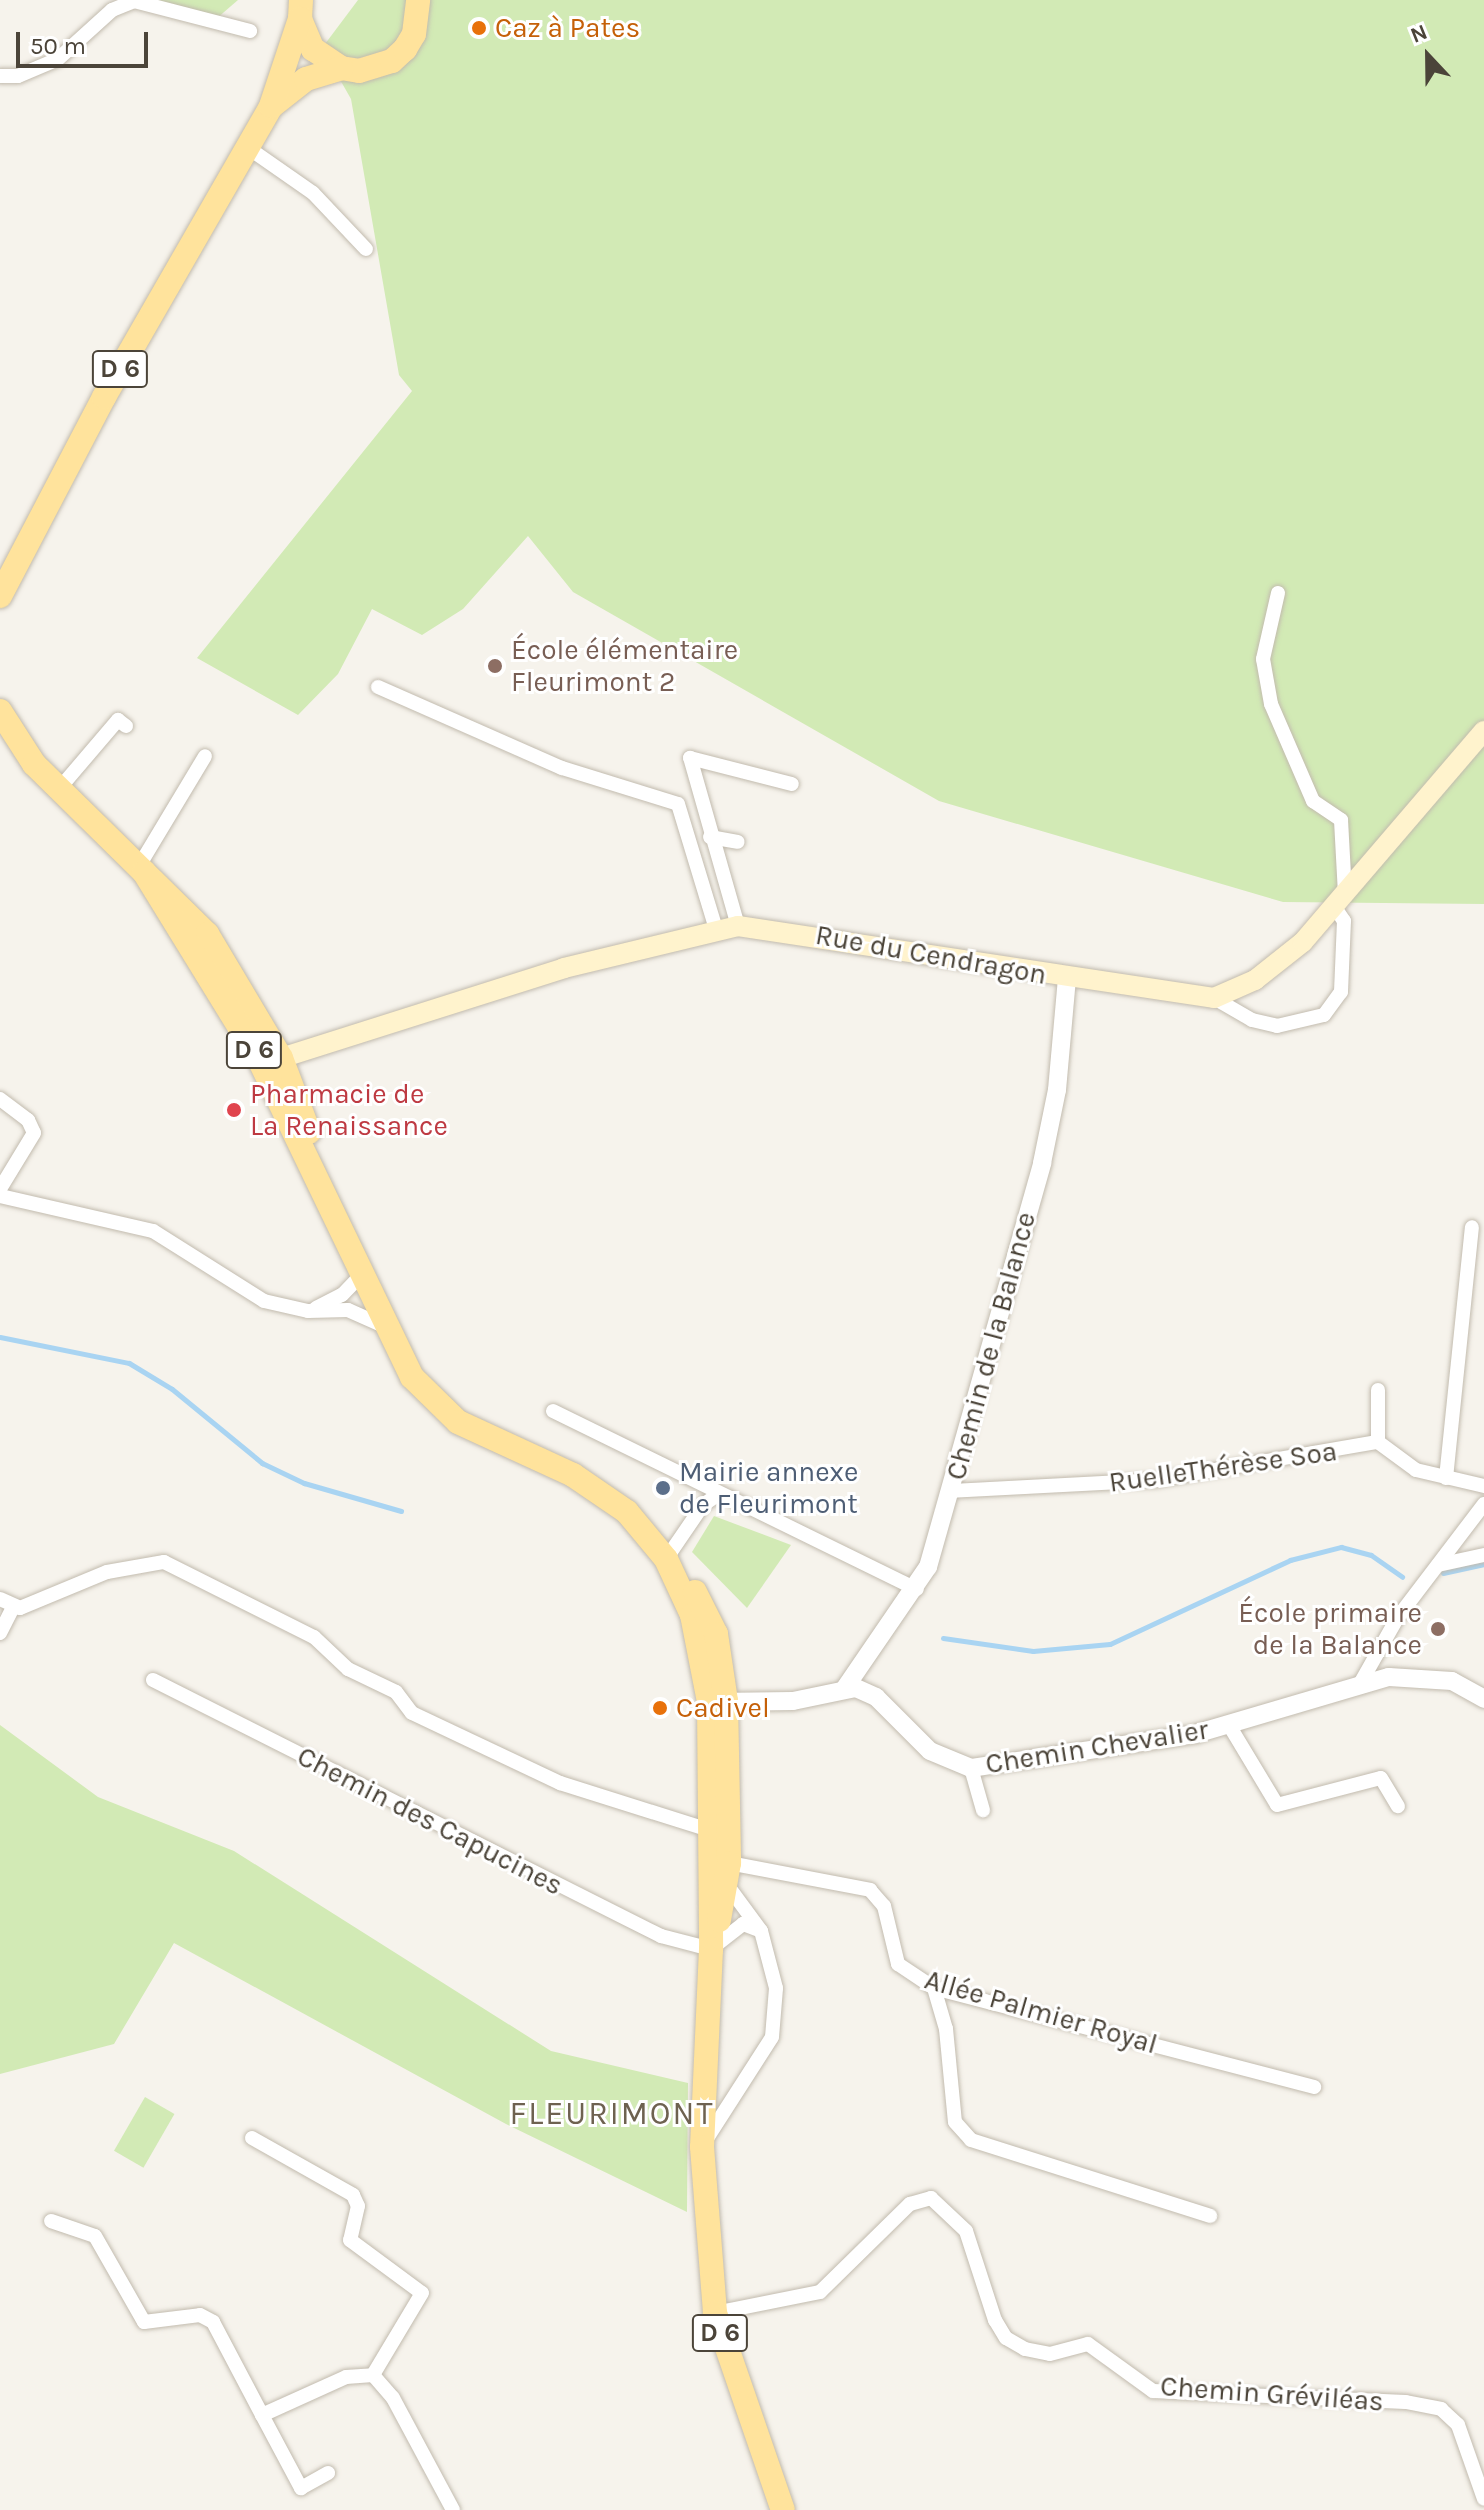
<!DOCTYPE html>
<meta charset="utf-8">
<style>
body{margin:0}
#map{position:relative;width:1484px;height:2510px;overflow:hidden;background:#f6f3ec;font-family:Karla,sans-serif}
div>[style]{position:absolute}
.green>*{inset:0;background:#d2eab5;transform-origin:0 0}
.stream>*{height:5px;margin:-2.5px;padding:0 2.5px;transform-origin:2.5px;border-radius:2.5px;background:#a9d4f2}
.roads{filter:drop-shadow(0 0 2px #c2bbae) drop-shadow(0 0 2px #c2bbae)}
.minor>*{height:14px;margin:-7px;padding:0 7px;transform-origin:7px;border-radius:7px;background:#fff}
.tertiary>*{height:18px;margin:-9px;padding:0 9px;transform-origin:9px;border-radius:9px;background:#fff}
.secondary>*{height:20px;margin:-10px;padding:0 10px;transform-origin:10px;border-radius:10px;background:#fff3cd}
.primary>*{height:24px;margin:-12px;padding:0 12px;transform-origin:12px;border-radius:12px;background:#ffe39c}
.dots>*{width:22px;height:22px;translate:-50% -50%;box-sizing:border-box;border:4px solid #fff;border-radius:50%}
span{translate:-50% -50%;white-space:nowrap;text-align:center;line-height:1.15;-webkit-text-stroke:6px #fff;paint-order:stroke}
.shield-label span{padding:2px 6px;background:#fff;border:2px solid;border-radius:6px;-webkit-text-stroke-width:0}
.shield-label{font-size:26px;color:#4b4439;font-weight:700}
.food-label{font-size:28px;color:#c56008}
.left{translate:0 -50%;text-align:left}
.education-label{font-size:28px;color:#785e54}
.right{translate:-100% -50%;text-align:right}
.street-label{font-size:28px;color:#4b4439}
.health-label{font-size:28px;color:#be3a42}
.service-label{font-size:28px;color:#4e5e75}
.quarter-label{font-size:32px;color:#6e6250;letter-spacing:2px}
.north{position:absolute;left:1388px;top:16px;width:80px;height:80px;-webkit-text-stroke:6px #fff;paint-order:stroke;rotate:338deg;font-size:22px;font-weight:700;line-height:32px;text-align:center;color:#4b4439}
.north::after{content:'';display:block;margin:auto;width:28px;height:36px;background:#4b4439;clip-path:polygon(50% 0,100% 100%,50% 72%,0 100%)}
.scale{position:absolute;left:16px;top:32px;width:132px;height:36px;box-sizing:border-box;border:4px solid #4b4439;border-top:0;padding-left:10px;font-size:24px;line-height:28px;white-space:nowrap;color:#4b4439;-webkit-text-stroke:6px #fff;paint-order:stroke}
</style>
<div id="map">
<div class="green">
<div style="clip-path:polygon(133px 0,238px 0,216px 19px)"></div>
<div style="clip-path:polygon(358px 0,1484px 0,1484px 904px,1283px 902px,939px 801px,573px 592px,528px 536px,463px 609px,422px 635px,372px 609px,338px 674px,298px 715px,197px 658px,412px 391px,399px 375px,351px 99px,322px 48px)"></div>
<div style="clip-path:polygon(714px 1516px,791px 1545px,747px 1608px,692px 1552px)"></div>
<div style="clip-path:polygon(0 1725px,98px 1797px,234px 1851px,551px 2051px,688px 2083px,687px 2212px,506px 2124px,174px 1943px,114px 2044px,0 2074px)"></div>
<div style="left:145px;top:2097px;width:34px;height:62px;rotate:30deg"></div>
</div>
<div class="stream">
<div style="left:0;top:1337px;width:132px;rotate:11.4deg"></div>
<div style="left:129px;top:1363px;width:50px;rotate:31.2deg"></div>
<div style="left:172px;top:1389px;width:117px;rotate:39.4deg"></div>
<div style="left:262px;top:1463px;width:47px;rotate:25.5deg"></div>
<div style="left:304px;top:1483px;width:101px;rotate:16.1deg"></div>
<div style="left:1443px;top:1573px;width:42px;rotate:-12.4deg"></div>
<div style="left:943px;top:1638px;width:91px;rotate:8.2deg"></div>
<div style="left:1033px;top:1651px;width:77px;rotate:-5.2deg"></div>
<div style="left:1110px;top:1644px;width:199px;rotate:-25deg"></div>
<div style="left:1290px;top:1560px;width:53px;rotate:-14.3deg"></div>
<div style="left:1341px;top:1547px;width:31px;rotate:15deg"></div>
<div style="left:1371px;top:1555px;width:38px;rotate:35deg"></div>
</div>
<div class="roads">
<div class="minor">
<div style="left:0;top:76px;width:18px"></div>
<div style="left:18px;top:76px;width:43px;rotate:-23deg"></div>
<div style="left:58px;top:59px;width:73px;rotate:-42.2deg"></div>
<div style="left:112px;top:10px;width:24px;rotate:-22deg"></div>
<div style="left:134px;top:1px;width:120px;rotate:14.5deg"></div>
<div style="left:247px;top:147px;width:80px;rotate:34.9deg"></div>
<div style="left:313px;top:193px;width:77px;rotate:46.6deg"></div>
<div style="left:1278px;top:593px;width:68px;rotate:102.8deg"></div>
<div style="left:1263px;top:659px;width:46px;rotate:79.9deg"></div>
<div style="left:1271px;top:704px;width:106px;rotate:66.6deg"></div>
<div style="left:1313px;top:801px;width:34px;rotate:34deg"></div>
<div style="left:1341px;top:820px;width:73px;rotate:86.9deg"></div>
<div style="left:378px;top:687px;width:201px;rotate:23.8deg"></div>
<div style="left:562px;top:768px;width:121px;rotate:17.2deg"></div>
<div style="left:678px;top:804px;width:131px;rotate:73.1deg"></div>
<div style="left:59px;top:789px;width:91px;rotate:-49.5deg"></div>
<div style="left:118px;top:720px;width:10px;rotate:37deg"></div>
<div style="left:710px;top:837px;width:28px;rotate:10deg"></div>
<div style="left:139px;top:866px;width:128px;rotate:-59deg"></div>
<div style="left:738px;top:926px;width:175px;rotate:-105.9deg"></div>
<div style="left:690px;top:758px;width:105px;rotate:14.3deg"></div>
<div style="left:1214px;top:998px;width:44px;rotate:30.1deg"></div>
<div style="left:1252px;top:1020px;width:26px;rotate:13deg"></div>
<div style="left:1277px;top:1026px;width:48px;rotate:-13.2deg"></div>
<div style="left:1324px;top:1015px;width:29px;rotate:-54deg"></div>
<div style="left:1341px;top:992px;width:71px;rotate:-87.6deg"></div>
<div style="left:1344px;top:921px;width:18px;rotate:-124deg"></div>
<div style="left:0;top:1099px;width:35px;rotate:37deg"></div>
<div style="left:28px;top:1120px;width:14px;rotate:65deg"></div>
<div style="left:34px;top:1133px;width:66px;rotate:121.3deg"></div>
<div style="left:0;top:1196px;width:157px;rotate:12.9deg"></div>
<div style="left:153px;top:1231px;width:131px;rotate:32.2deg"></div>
<div style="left:264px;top:1301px;width:45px;rotate:12.8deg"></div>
<div style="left:308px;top:1311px;width:40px;rotate:-1.4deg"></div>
<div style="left:348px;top:1310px;width:42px;rotate:24.1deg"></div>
<div style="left:316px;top:1308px;width:29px;rotate:-27deg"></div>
<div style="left:342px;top:1295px;width:30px;rotate:-46deg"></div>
<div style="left:1378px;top:1390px;width:52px;rotate:90deg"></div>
<div style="left:553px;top:1411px;width:405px;rotate:26.1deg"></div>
<div style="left:1378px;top:1442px;width:47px;rotate:36.4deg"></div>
<div style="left:1416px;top:1470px;width:70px;rotate:13.2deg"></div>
<div style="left:1446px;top:1478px;width:252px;rotate:-84.1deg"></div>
<div style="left:950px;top:1491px;width:207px;rotate:-3deg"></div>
<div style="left:1157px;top:1480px;width:224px;rotate:-9.8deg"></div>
<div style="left:666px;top:1559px;width:65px;rotate:-55.6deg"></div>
<div style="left:703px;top:1505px;width:19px;rotate:-35deg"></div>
<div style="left:1438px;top:1565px;width:47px;rotate:-12.3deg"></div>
<div style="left:0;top:1599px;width:22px;rotate:24deg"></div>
<div style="left:20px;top:1608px;width:94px;rotate:-22.5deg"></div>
<div style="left:107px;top:1572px;width:58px;rotate:-10deg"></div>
<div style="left:164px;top:1562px;width:168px;rotate:26.6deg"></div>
<div style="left:314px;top:1637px;width:47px;rotate:43.3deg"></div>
<div style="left:348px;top:1669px;width:53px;rotate:25.6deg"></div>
<div style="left:396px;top:1692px;width:26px;rotate:53deg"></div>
<div style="left:412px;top:1713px;width:164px;rotate:25.3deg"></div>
<div style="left:560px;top:1783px;width:156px;rotate:17.5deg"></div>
<div style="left:0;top:1633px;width:28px;rotate:-63deg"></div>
<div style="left:153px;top:1680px;width:569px;rotate:26.75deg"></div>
<div style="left:661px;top:1936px;width:52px;rotate:14.6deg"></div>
<div style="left:711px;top:1949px;width:41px;rotate:-38deg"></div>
<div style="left:743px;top:1924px;width:19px;rotate:21deg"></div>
<div style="left:1361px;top:1682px;width:75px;rotate:-60.4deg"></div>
<div style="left:1398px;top:1617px;width:142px;rotate:-52.7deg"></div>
<div style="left:1229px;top:1725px;width:93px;rotate:59deg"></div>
<div style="left:1277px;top:1805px;width:107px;rotate:-14.6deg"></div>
<div style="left:1381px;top:1778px;width:33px;rotate:59deg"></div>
<div style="left:971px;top:1768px;width:44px;rotate:74.1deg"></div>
<div style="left:729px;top:1863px;width:144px;rotate:10.8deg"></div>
<div style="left:870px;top:1890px;width:21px;rotate:49deg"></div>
<div style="left:884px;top:1906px;width:60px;rotate:76.4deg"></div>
<div style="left:898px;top:1964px;width:43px;rotate:33.7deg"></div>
<div style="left:934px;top:1988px;width:393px;rotate:14.6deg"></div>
<div style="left:934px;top:1988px;width:43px;rotate:73.7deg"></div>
<div style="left:946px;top:2029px;width:93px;rotate:84.5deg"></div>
<div style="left:955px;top:2122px;width:24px;rotate:48deg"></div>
<div style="left:971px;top:2140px;width:251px;rotate:17.6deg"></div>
<div style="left:252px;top:2138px;width:116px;rotate:29.4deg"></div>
<div style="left:353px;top:2195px;width:12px;rotate:66deg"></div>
<div style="left:358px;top:2206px;width:35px;rotate:103deg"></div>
<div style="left:350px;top:2240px;width:89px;rotate:36.4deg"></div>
<div style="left:422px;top:2293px;width:96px;rotate:120.9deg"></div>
<div style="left:706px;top:2140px;width:122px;rotate:-57.3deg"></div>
<div style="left:772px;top:2037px;width:49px;rotate:-85.3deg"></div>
<div style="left:776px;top:1988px;width:59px;rotate:-104.7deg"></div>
<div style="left:761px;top:1931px;width:56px;rotate:-126.3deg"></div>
<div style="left:51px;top:2221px;width:46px;rotate:18.8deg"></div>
<div style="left:95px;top:2236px;width:99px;rotate:60.3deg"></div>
<div style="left:144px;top:2322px;width:56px;rotate:-7.1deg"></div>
<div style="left:200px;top:2315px;width:15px;rotate:28deg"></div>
<div style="left:213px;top:2322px;width:105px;rotate:62.2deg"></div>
<div style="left:262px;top:2415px;width:92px;rotate:-24.3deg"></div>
<div style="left:346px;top:2377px;width:27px;rotate:-4deg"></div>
<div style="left:373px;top:2375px;width:30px;rotate:49deg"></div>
<div style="left:393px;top:2398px;width:127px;rotate:61.8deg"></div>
<div style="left:715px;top:2313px;width:107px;rotate:-11.3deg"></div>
<div style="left:820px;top:2292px;width:126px;rotate:-44.4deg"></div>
<div style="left:910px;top:2204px;width:22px;rotate:-16deg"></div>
<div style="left:931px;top:2198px;width:48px;rotate:43.3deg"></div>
<div style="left:966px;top:2231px;width:94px;rotate:72deg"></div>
<div style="left:995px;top:2320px;width:21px;rotate:59deg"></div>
<div style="left:1006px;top:2338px;width:22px;rotate:30deg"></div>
<div style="left:1025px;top:2349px;width:25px;rotate:11deg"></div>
<div style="left:1050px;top:2354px;width:39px;rotate:-15deg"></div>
<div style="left:1088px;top:2344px;width:80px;rotate:35.9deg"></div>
<div style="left:1153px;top:2391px;width:253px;rotate:2.5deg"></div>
<div style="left:1406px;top:2402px;width:36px;rotate:11deg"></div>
<div style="left:1441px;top:2409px;width:23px;rotate:43deg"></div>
<div style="left:1458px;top:2425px;width:78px;rotate:70.6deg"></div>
<div style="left:262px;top:2415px;width:83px;rotate:61.9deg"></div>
<div style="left:301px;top:2488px;width:31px;rotate:-29deg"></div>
</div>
<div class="tertiary">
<div style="left:845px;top:1688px;width:147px;rotate:-55.6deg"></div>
<div style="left:928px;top:1567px;width:420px;rotate:-74.2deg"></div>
<div style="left:1042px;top:1163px;width:75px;rotate:-78.4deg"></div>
<div style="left:1057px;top:1090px;width:112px;rotate:-84.9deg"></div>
<div style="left:716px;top:1702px;width:77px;rotate:-0.7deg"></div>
<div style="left:793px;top:1701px;width:64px;rotate:-11.7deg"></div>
<div style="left:856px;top:1688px;width:22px;rotate:24deg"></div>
<div style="left:876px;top:1697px;width:76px;rotate:45deg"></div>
<div style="left:930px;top:1751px;width:44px;rotate:22.5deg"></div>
<div style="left:971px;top:1768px;width:227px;rotate:-8.6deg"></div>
<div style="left:1195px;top:1734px;width:202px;rotate:-16.4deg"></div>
<div style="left:1389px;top:1677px;width:63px;rotate:3.6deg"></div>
<div style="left:1452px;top:1681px;width:37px;rotate:29deg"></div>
</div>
<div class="secondary">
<div style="left:281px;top:1058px;width:297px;rotate:-17.6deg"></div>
<div style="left:564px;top:968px;width:179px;rotate:-13.6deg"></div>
<div style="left:738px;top:926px;width:481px;rotate:8.6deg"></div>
<div style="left:1214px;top:998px;width:45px;rotate:-23.7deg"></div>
<div style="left:1255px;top:980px;width:61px;rotate:-38.4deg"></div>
<div style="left:1303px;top:942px;width:278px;rotate:-49.4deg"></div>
</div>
<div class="primary">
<div style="left:301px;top:0;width:19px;rotate:93deg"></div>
<div style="left:300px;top:19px;width:33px;rotate:67deg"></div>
<div style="left:313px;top:49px;width:34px;rotate:34deg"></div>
<div style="left:341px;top:68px;width:18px;rotate:9deg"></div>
<div style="left:359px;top:71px;width:34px;rotate:-17deg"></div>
<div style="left:392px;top:61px;width:18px;rotate:-43deg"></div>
<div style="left:405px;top:49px;width:17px;rotate:-59deg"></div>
<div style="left:414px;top:34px;width:34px;rotate:-83deg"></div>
<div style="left:273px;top:105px;width:42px;rotate:-38.2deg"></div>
<div style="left:306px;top:79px;width:37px;rotate:-17deg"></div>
<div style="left:0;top:596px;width:225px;rotate:-62.4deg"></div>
<div style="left:104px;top:397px;width:336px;rotate:-60.1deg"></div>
<div style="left:271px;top:106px;width:92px;rotate:-71.6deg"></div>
<div style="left:0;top:711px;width:63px;rotate:57.3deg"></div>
<div style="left:34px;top:764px;width:243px;rotate:44.5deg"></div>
<div style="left:207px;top:934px;width:144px;rotate:59.2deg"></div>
<div style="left:281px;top:1058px;width:79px;rotate:69.3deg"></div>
<div style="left:144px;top:872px;width:217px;rotate:58.4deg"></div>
<div style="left:258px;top:1057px;width:355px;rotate:64.3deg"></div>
<div style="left:412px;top:1377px;width:64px;rotate:44.4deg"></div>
<div style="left:458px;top:1422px;width:127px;rotate:24.7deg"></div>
<div style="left:573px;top:1475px;width:65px;rotate:34.4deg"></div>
<div style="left:627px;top:1512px;width:61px;rotate:50.3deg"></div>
<div style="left:666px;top:1559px;width:62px;rotate:65.1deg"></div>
<div style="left:692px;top:1615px;width:89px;rotate:78.9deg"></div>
<div style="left:709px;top:1702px;width:247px;rotate:89.5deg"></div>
<div style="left:711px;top:1949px;width:198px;rotate:92.6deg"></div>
<div style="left:702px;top:2147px;width:167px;rotate:85.5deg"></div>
<div style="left:715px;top:2313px;width:208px;rotate:71deg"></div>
<div style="left:695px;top:1592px;width:47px;rotate:63.4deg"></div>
<div style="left:716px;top:1634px;width:68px;rotate:81.5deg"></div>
<div style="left:726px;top:1701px;width:162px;rotate:88.9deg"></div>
<div style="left:729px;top:1863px;width:58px;rotate:100deg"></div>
</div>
</div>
<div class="dots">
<div style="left:479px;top:28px;background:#e8710a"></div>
<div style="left:495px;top:666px;background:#8d6e63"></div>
<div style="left:234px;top:1110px;background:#e0444e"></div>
<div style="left:663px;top:1488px;background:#5c6f8a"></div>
<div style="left:1438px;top:1629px;background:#8d6e63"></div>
<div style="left:660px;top:1708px;background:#e8710a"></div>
</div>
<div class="shield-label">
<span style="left:120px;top:369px">D 6</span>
<span style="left:254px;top:1050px">D 6</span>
<span style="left:720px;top:2333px">D 6</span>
</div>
<div class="food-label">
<span class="left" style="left:495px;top:28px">Caz à Pates</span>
<span class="left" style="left:676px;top:1708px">Cadivel</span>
</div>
<div class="education-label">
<span class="left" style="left:511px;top:666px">École élémentaire<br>Fleurimont 2</span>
<span class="right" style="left:1422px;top:1629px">École primaire<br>de la Balance</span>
</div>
<div class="street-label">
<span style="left:931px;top:955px;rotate:10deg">Rue du Cendragon</span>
<span style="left:991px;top:1346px;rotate:-75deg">Chemin de la Balance</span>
<span style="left:1223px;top:1467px;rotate:-8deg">RuelleThérèse Soa</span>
<span style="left:1097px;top:1747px;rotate:-9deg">Chemin Chevalier</span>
<span style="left:430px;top:1821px;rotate:27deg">Chemin des Capucines</span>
<span style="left:1041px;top:2012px;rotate:16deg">Allée Palmier Royal</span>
<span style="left:1272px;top:2394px;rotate:4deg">Chemin Gréviléas</span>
</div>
<div class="health-label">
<span class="left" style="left:250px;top:1110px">Pharmacie de<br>La Renaissance</span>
</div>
<div class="service-label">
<span class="left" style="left:679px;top:1488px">Mairie annexe<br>de Fleurimont</span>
</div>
<div class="quarter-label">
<span style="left:612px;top:2114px">FLEURIMONT</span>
</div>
<div class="north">N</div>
<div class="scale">50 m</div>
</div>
